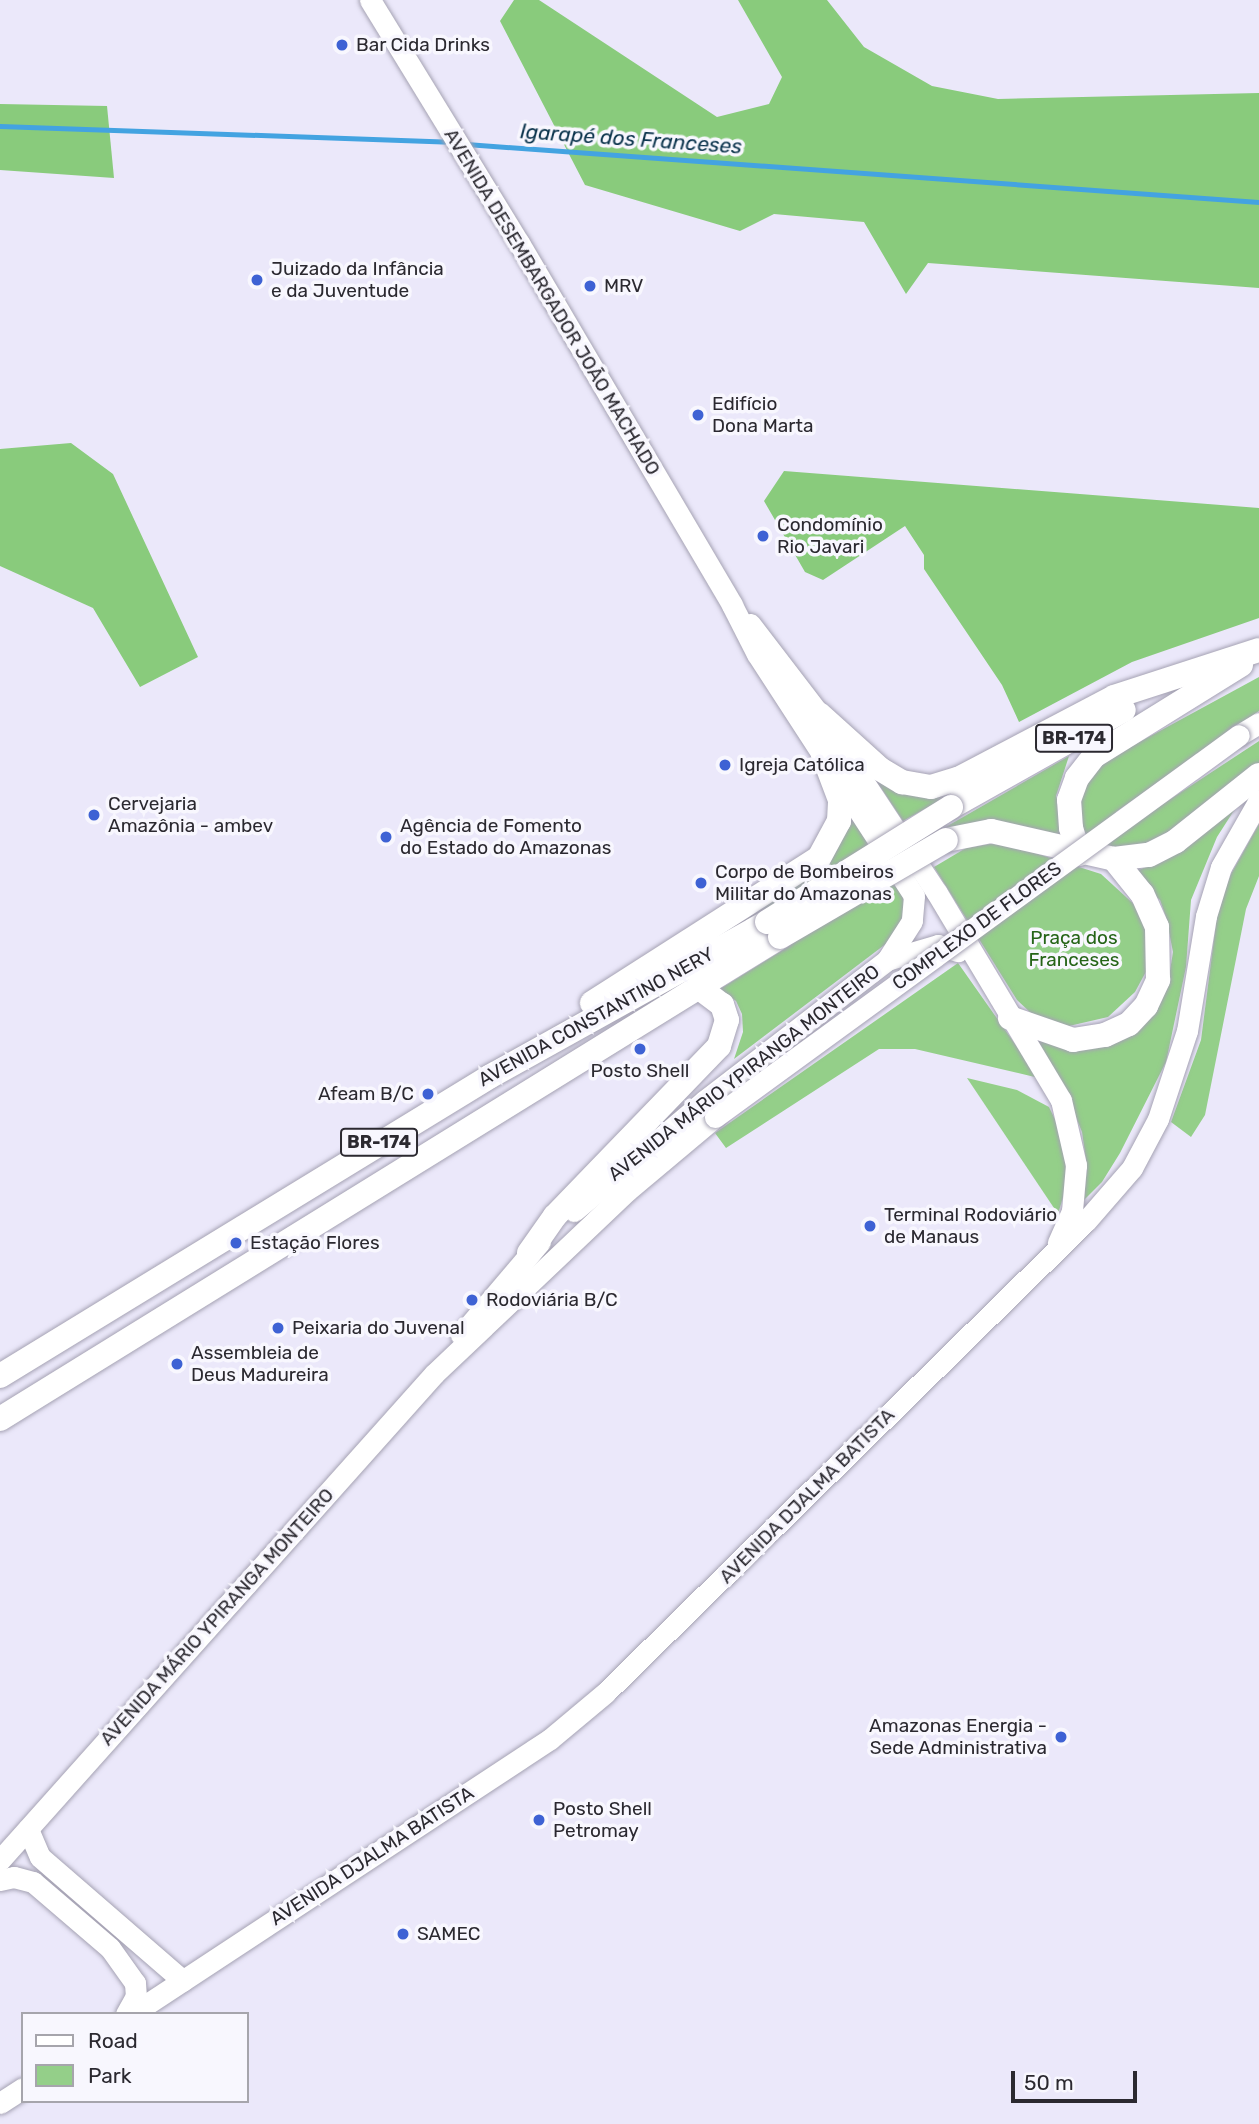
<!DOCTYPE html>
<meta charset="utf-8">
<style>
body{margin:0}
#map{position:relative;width:1259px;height:2124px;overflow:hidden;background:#ebe8fa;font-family:Rubik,sans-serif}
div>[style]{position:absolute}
.green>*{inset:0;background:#94cf89}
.forest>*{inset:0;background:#89cb7c}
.stream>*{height:5px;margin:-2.5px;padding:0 2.5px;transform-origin:2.5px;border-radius:2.5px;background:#43a3e1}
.roads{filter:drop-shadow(0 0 2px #a5a2b3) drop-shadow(0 0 2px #a5a2b3)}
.secondary>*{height:21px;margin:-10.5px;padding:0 10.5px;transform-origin:10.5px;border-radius:10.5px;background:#fff}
.trunk>*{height:24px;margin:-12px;padding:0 12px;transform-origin:12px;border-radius:12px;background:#fff}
.bridges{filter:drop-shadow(0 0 2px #a5a2b3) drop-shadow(0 0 2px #a5a2b3)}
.secondary-bridge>*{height:21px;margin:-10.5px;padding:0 10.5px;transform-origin:10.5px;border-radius:10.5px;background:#fff}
.trunk-bridge>*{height:24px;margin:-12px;padding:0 12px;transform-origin:12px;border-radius:12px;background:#fff}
.dots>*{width:19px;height:19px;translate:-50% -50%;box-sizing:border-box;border:4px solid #f8f7fe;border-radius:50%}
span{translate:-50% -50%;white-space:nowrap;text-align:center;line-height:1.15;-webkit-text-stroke:7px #f8f7fe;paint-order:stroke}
.shield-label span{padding:2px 5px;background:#f8f7fe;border:2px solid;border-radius:5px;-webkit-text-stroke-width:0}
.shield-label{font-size:18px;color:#2b2930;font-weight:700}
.poi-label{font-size:19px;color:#2b2930}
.left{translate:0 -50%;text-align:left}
.right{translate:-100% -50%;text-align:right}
.street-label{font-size:19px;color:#2b2930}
.park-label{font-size:19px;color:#256417}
.water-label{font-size:21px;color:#09324b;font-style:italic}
.legend{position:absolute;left:21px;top:2012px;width:228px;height:91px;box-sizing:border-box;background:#f8f7fe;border:2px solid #a6a5ac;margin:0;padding:9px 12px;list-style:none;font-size:21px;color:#2b2930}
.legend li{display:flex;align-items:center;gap:14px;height:35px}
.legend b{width:35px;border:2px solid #a6a5ac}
.scale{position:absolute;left:1011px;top:2071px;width:126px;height:32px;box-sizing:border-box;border:4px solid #2b2930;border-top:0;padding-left:9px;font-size:21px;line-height:24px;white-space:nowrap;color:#2b2930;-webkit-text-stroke:5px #f8f7fe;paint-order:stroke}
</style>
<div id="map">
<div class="green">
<div style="clip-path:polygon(1259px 677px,1259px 711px,1116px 812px,1128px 827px,1259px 741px,1259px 764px,1157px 844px,1099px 850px,1084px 836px,1077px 802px,1088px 770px)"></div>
<div style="clip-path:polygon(1069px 756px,1056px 796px,1068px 833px,1055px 841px,944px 828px)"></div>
<div style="clip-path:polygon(870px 771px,966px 786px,903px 821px)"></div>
<div style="clip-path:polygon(1240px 801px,1217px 837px,1191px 900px,1186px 967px,1166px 1062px,1120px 1153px,1102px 1182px,1084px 1200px,1087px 1167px,1082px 1132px,1066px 1092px,1035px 1039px,1081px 1047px,1169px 977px,1173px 952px,1166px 917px,1160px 900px,1130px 874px,1177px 853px)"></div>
<div style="clip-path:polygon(852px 807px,902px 888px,905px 912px,891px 940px,734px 1059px,743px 1032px,742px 1014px,736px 1001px,720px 989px,791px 945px,739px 928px,737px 922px,820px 867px)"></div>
<div style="clip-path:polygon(1259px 824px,1259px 876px,1246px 909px,1205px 1115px,1191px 1137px,1171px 1122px,1201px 1040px,1218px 908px,1231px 874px)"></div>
<div style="clip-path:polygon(990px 844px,1010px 845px,1101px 874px,1137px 907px,1147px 926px,1148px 968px,1135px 992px,1108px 1017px,1069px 1026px,1033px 1015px,1017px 1000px,934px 867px,966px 848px)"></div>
<div style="clip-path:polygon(958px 963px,1039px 1078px,915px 1049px,879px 1049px,726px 1148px,715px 1133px)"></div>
<div style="clip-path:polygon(967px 1078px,1017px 1090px,1049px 1107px,1064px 1138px,1067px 1184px,1058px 1214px)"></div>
</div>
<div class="forest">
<div style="clip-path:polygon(514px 0,539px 0,717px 117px,769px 104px,782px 77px,738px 0,827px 0,864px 47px,932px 86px,998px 99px,1259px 93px,1259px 288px,928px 263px,906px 294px,864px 222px,774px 214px,740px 231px,585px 185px,500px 21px)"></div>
<div style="clip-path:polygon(0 104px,107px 106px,114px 178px,0 170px)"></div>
<div style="clip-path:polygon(71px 443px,113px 474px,198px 657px,140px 687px,93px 608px,0 566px,0 449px)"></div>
<div style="clip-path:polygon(784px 471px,1259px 508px,1259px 618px,1132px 662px,1019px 722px,1002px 685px,924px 569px,924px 555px,905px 526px,823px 580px,805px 572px,764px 501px)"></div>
</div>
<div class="stream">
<div style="left:0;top:126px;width:450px;rotate:2deg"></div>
<div style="left:466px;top:144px;width:795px;rotate:4.18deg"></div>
</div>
<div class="roads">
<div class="secondary">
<div style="left:370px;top:0;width:285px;rotate:58.5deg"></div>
<div style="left:519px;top:243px;width:420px;rotate:59.5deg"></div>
<div style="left:732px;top:605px;width:55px;rotate:63deg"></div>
<div style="left:757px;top:654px;width:288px;rotate:57deg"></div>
<div style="left:914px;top:896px;width:25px;rotate:95deg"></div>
<div style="left:912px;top:921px;width:46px;rotate:122.7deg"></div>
<div style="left:750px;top:624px;width:113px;rotate:52.5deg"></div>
<div style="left:819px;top:714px;width:214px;rotate:56.6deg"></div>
<div style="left:937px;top:893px;width:241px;rotate:59.1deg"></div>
<div style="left:1061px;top:1100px;width:67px;rotate:77deg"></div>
<div style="left:1076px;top:1165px;width:46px;rotate:95deg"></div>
<div style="left:1072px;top:1211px;width:35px;rotate:114deg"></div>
<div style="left:1239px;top:735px;width:23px;rotate:-31deg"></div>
<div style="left:574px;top:1211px;width:170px;rotate:-40.2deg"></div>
<div style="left:704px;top:1101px;width:231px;rotate:-37.6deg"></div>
<div style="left:887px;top:960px;width:53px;rotate:-16.4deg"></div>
<div style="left:938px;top:945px;width:21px;rotate:17deg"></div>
<div style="left:461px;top:1335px;width:122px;rotate:-49.7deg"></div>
<div style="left:28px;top:1829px;width:30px;rotate:67deg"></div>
<div style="left:40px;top:1857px;width:189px;rotate:40.9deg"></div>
<div style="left:0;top:1860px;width:652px;rotate:-48.24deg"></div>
<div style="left:434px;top:1374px;width:267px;rotate:-43.5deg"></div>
<div style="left:628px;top:1190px;width:114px;rotate:-40deg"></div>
<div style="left:0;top:1880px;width:14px;rotate:-12deg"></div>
<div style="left:14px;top:1877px;width:20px;rotate:15deg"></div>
<div style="left:33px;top:1882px;width:101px;rotate:40.6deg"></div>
<div style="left:110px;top:1948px;width:43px;rotate:54.5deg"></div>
<div style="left:135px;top:1983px;width:13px;rotate:86deg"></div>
<div style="left:136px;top:1996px;width:21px;rotate:119deg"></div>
<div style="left:132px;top:2014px;width:500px;rotate:-33.34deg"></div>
<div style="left:550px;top:1739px;width:72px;rotate:-39.9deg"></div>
<div style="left:605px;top:1693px;width:674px;rotate:-44.46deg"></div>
<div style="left:1086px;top:1221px;width:70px;rotate:-49deg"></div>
<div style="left:1132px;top:1168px;width:55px;rotate:-62deg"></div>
<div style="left:1158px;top:1119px;width:93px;rotate:-71.8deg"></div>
<div style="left:1187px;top:1031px;width:117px;rotate:-80.6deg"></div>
<div style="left:1206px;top:916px;width:51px;rotate:-73deg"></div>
<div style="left:1221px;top:867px;width:77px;rotate:-60.4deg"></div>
<div style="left:0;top:2103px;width:27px;rotate:-33deg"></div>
</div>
<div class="trunk">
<div style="left:819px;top:714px;width:82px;rotate:42deg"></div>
<div style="left:880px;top:769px;width:26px;rotate:31deg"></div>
<div style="left:902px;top:782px;width:29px;rotate:10deg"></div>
<div style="left:931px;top:787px;width:28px;rotate:-17deg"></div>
<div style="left:958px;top:779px;width:176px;rotate:-27.7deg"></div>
<div style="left:1114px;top:697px;width:152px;rotate:-18deg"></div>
<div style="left:951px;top:807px;width:198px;rotate:-29.3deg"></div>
<div style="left:946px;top:840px;width:46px;rotate:-11.3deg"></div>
<div style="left:991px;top:831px;width:126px;rotate:12.8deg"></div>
<div style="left:1114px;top:859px;width:35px;rotate:-7deg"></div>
<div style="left:1149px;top:855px;width:30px;rotate:-27deg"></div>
<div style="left:1176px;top:841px;width:106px;rotate:-38.5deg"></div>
<div style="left:1079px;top:854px;width:27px;rotate:-107deg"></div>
<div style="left:1071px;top:828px;width:28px;rotate:-94deg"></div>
<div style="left:1069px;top:800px;width:23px;rotate:-70deg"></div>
<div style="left:1077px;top:778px;width:28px;rotate:-52deg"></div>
<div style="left:1094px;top:756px;width:173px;rotate:-31.8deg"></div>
<div style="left:592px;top:1003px;width:269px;rotate:-32.6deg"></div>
<div style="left:819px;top:858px;width:42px;rotate:-61.6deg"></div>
<div style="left:839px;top:821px;width:21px;rotate:-87deg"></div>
<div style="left:840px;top:800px;width:48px;rotate:-110.7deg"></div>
<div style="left:1010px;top:1018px;width:67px;rotate:19.2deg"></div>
<div style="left:1073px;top:1040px;width:32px;rotate:-9deg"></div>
<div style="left:1105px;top:1035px;width:26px;rotate:-25deg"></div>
<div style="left:1129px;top:1024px;width:25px;rotate:-47deg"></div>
<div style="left:1146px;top:1006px;width:29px;rotate:-65deg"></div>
<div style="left:1158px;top:980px;width:53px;rotate:-91.1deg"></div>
<div style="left:1157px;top:927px;width:36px;rotate:-114deg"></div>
<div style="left:1142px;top:894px;width:45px;rotate:-128.7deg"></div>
<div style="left:529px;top:1253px;width:45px;rotate:-54.9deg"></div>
<div style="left:555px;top:1216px;width:236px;rotate:-46deg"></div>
<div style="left:719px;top:1046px;width:27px;rotate:-73deg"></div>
<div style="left:727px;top:1020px;width:16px;rotate:-108deg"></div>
<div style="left:722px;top:1005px;width:30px;rotate:-143deg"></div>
<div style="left:0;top:1376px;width:573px;rotate:-31.44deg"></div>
<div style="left:489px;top:1077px;width:318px;rotate:-29.1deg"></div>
<div style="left:0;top:1419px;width:917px;rotate:-31.71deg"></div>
</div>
</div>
<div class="bridges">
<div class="secondary-bridge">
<div style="left:715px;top:1117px;width:648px;rotate:-36.09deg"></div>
</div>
<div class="trunk-bridge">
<div style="left:767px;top:922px;width:217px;rotate:-32deg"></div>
<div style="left:780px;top:937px;width:192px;rotate:-30.3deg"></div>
</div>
</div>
<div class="dots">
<div style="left:342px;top:45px;background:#3e62d4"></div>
<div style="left:257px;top:280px;background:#3e62d4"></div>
<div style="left:590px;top:286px;background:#3e62d4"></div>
<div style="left:698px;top:415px;background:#3e62d4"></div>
<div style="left:763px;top:536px;background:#3e62d4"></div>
<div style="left:725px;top:765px;background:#3e62d4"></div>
<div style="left:94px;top:815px;background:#3e62d4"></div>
<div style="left:386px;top:837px;background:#3e62d4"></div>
<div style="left:701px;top:883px;background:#3e62d4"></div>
<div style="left:640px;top:1049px;background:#3e62d4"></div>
<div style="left:428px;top:1094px;background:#3e62d4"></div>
<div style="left:870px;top:1226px;background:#3e62d4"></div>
<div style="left:236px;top:1243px;background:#3e62d4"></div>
<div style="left:472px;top:1300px;background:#3e62d4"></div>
<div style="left:278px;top:1328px;background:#3e62d4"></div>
<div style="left:177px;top:1364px;background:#3e62d4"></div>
<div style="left:1061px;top:1737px;background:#3e62d4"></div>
<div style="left:539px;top:1820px;background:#3e62d4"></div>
<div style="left:403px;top:1934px;background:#3e62d4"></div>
</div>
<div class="shield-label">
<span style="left:1074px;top:738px">BR-174</span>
<span style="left:379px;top:1142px">BR-174</span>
</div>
<div class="poi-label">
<span class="left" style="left:356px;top:45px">Bar Cida Drinks</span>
<span class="left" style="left:271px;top:280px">Juizado da Infância<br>e da Juventude</span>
<span class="left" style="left:604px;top:286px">MRV</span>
<span class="left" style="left:712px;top:415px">Edifício<br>Dona Marta</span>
<span class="left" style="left:777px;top:536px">Condomínio<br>Rio Javari</span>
<span class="left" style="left:739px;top:765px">Igreja Católica</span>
<span class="left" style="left:108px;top:815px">Cervejaria<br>Amazônia - ambev</span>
<span class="left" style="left:400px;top:837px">Agência de Fomento<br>do Estado do Amazonas</span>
<span class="left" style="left:715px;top:883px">Corpo de Bombeiros<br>Militar do Amazonas</span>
<span style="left:640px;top:1071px">Posto Shell</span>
<span class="right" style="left:414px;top:1094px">Afeam B/C</span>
<span class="left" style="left:884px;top:1226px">Terminal Rodoviário<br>de Manaus</span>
<span class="left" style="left:250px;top:1243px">Estação Flores</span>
<span class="left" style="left:486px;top:1300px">Rodoviária B/C</span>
<span class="left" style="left:292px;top:1328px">Peixaria do Juvenal</span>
<span class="left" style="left:191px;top:1364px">Assembleia de<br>Deus Madureira</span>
<span class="right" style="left:1047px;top:1737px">Amazonas Energia -<br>Sede Administrativa</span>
<span class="left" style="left:553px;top:1820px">Posto Shell<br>Petromay</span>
<span class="left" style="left:417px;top:1934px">SAMEC</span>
</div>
<div class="street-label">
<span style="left:552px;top:302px;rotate:59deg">AVENIDA DESEMBARGADOR JOÃO MACHADO</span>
<span style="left:977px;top:926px;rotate:-36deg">COMPLEXO DE FLORES</span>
<span style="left:596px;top:1017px;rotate:-29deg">AVENIDA CONSTANTINO NERY</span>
<span style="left:744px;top:1073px;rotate:-38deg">AVENIDA MÁRIO YPIRANGA MONTEIRO</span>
<span style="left:807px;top:1496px;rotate:-45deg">AVENIDA DJALMA BATISTA</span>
<span style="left:217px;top:1617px;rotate:-48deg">AVENIDA MÁRIO YPIRANGA MONTEIRO</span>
<span style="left:372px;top:1856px;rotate:-33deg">AVENIDA DJALMA BATISTA</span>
</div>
<div class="park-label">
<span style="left:1074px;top:949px">Praça dos<br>Franceses</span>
</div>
<div class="water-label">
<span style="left:631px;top:139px;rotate:4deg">Igarapé dos Franceses</span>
</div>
<ul class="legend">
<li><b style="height:9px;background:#fff"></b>Road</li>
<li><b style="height:19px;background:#94cf89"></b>Park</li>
</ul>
<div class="scale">50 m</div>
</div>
